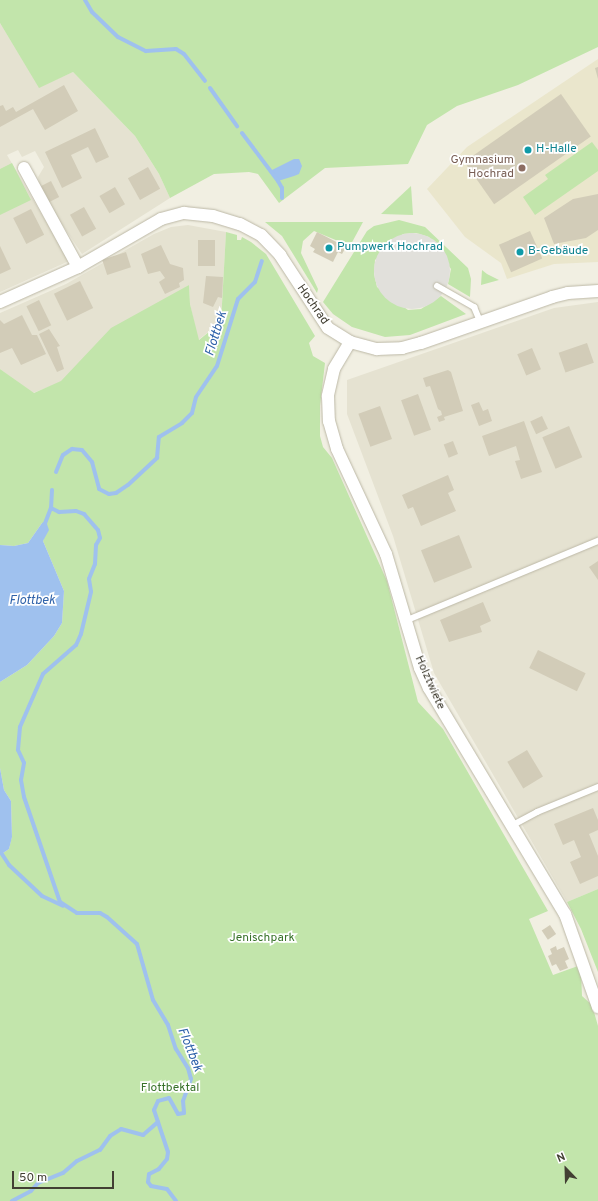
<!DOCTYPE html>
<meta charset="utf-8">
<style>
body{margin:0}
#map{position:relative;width:598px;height:1201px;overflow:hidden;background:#f1efe2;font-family:Overpass,sans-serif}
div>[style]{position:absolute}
.residential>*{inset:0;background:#e5e2d1}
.education>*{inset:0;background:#eae6cc}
.green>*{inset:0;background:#c2e5ab}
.parking>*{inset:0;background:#e1e0db}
.round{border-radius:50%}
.water>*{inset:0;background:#9fc1ee}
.stream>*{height:4px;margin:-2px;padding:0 2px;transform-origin:2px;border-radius:2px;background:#9fc1ee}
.building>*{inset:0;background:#d2ccb8;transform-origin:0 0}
.roads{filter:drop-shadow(0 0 1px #bcb8a6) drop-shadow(0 0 1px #bcb8a6)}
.service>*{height:6px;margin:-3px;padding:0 3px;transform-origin:3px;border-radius:3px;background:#fff}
.minor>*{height:12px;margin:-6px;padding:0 6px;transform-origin:6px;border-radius:6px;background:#fff}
.dots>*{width:11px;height:11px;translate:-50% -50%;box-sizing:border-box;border:2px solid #fff;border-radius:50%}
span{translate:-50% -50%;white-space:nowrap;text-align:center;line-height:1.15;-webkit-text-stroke:3.5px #fff;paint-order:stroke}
.culture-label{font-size:12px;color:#0d838f}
.left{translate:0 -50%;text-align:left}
.education-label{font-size:12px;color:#785e54}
.right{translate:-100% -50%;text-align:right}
.street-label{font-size:12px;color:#423f33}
.park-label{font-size:12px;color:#387229}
.water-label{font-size:13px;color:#3063aa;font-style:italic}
.north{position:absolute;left:546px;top:1149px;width:40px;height:40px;-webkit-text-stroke:3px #fff;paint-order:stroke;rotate:337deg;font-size:11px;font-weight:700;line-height:16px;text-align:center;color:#423f33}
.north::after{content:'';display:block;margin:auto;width:14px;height:18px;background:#423f33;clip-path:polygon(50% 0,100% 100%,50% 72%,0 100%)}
.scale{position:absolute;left:12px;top:1171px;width:102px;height:18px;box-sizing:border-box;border:2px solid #423f33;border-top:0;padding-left:5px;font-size:12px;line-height:14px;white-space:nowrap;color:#423f33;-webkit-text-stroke:3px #fff;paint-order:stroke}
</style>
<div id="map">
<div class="residential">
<div style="clip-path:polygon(0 23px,39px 87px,73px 72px,135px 136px,159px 174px,170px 198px,82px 254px,53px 211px,39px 183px,38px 177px,44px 167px,35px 151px,22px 157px,18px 150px,7px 155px,69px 261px,0 292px)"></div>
<div style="clip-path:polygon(188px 225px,226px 232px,221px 322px,198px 340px,190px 304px,189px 285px,87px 372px,33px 393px,0 369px,0 313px,66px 284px,154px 234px,171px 227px)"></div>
<div style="clip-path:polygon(598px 302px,598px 889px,567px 902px,434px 673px,393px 536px,347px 414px,347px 380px,554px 308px)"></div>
</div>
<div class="education">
<div style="clip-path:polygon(598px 59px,598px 262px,554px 264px,507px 279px,501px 263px,465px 237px,427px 189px,467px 147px)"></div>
</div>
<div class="green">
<div style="clip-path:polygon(0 0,598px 0,598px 47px,518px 85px,457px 106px,427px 125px,408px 164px,325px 168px,279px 203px,258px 174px,249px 172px,214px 174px,170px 198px,159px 174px,135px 136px,73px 72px,39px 88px,0 23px)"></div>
<div style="clip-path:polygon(592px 142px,598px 150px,598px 171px,535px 215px,523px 197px,548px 179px,545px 175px)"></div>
<div style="clip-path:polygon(12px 163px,31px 200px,0 215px,0 169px)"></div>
<div style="clip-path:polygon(411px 186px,413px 215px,381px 214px)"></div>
<div style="clip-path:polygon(399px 220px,425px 227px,468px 268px,471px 279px,470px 297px,448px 284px,451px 269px,429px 237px,416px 233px,403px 234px,375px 260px,374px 274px,377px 287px,408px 310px,421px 309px,441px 296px,466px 314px,410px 335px,385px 337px,352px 327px,333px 314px,323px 302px,367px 231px,374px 226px)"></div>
<div style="clip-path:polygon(265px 222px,363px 222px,350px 246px,314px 231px,303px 241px,301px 253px,318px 289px,317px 293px,282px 236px)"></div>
<div style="clip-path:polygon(226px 232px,237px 235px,237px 240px,241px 240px,242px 237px,251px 242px,266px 254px,315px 336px,309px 343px,313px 356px,325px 363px,320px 406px,320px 436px,323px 447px,332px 458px,387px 581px,418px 702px,443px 729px,548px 911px,529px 919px,553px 975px,578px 966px,581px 971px,582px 996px,592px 1005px,598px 1026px,598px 1201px,0 1201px,0 855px,9px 849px,12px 836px,11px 801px,4px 790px,0 768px,0 682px,27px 665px,54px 636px,62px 623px,64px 591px,43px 541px,45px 535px,42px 523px,28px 543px,14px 546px,0 545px,0 369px,34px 393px,61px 381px,111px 328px,189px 285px,190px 304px,199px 340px,221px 322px)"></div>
<div style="clip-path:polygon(482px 270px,487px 274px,499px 280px,481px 285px)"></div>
<div style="clip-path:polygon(598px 889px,598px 972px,581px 929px,567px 902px)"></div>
</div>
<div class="parking">
<div class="round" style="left:374px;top:233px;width:76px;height:76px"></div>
</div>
<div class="water">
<div style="clip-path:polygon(294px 159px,299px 159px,302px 166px,299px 174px,294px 176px,278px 181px,270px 171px)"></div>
<div style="clip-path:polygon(46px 521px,49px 530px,43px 541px,64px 591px,62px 623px,54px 636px,27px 665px,0 682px,0 545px,14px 546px,28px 543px,42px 523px)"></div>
<div style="clip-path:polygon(0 768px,4px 790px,11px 801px,12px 837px,9px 849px,0 855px)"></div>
</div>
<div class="stream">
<div style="left:85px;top:0;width:14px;rotate:60deg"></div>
<div style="left:92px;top:12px;width:36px;rotate:44deg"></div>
<div style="left:118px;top:37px;width:31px;rotate:27deg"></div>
<div style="left:146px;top:51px;width:30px;rotate:-4deg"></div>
<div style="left:176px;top:49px;width:9px;rotate:32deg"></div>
<div style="left:184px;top:54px;width:34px;rotate:52deg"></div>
<div style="left:210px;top:88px;width:47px;rotate:54.6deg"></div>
<div style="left:242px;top:133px;width:60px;rotate:53.1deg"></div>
<div style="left:278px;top:181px;width:8px;rotate:60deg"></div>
<div style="left:282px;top:188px;width:10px;rotate:90deg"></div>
<div style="left:56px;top:472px;width:18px;rotate:-68deg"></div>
<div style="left:63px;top:455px;width:11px;rotate:-34deg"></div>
<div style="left:72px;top:449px;width:10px;rotate:6deg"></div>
<div style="left:82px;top:450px;width:16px;rotate:50deg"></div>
<div style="left:92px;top:462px;width:28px;rotate:75deg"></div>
<div style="left:99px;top:489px;width:11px;rotate:27deg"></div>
<div style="left:109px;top:494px;width:7px;rotate:-8deg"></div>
<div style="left:116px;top:493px;width:14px;rotate:-34deg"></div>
<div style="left:128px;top:485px;width:40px;rotate:-43deg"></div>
<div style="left:157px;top:458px;width:21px;rotate:-85deg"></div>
<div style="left:159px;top:437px;width:27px;rotate:-31deg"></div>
<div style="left:182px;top:423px;width:14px;rotate:-45deg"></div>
<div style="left:192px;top:413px;width:16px;rotate:-76deg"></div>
<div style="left:196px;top:397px;width:37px;rotate:-56deg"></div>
<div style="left:217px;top:366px;width:70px;rotate:-72.6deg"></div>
<div style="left:238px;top:299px;width:24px;rotate:-45deg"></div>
<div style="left:255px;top:282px;width:22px;rotate:-72deg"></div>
<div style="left:52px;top:490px;width:18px;rotate:93deg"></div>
<div style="left:51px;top:508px;width:9px;rotate:27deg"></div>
<div style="left:59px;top:512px;width:17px;rotate:-3deg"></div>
<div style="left:76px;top:511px;width:9px;rotate:21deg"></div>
<div style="left:84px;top:514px;width:21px;rotate:49deg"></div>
<div style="left:98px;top:530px;width:8px;rotate:76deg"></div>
<div style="left:100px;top:538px;width:8px;rotate:120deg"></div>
<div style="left:96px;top:545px;width:19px;rotate:93deg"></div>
<div style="left:95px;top:564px;width:16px;rotate:112deg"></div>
<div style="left:89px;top:579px;width:13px;rotate:81deg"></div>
<div style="left:91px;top:592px;width:43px;rotate:103.4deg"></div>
<div style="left:81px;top:634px;width:12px;rotate:114deg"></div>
<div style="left:76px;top:645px;width:44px;rotate:138.7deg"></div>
<div style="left:43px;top:674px;width:58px;rotate:113.5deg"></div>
<div style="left:20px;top:727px;width:23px;rotate:95deg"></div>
<div style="left:18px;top:750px;width:14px;rotate:65deg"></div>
<div style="left:24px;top:763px;width:17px;rotate:100deg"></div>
<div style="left:21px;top:780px;width:17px;rotate:80deg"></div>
<div style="left:24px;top:797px;width:111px;rotate:71.1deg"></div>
<div style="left:60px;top:902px;width:20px;rotate:33deg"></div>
<div style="left:77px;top:913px;width:23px"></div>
<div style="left:100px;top:913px;width:8px;rotate:30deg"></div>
<div style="left:107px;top:917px;width:40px;rotate:42deg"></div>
<div style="left:137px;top:944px;width:58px;rotate:74.1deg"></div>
<div style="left:153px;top:1000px;width:29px;rotate:59deg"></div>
<div style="left:168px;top:1025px;width:25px;rotate:72deg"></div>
<div style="left:176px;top:1049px;width:22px;rotate:58deg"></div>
<div style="left:188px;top:1068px;width:11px;rotate:75deg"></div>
<div style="left:191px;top:1079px;width:23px;rotate:110deg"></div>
<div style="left:183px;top:1101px;width:12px;rotate:85deg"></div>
<div style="left:184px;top:1113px;width:6px;rotate:171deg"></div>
<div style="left:178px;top:1114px;width:18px;rotate:-119deg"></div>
<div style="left:169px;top:1098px;width:11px;rotate:165deg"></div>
<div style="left:158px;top:1101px;width:10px;rotate:114deg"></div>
<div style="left:154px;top:1110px;width:44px;rotate:71.6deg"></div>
<div style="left:168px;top:1152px;width:7px;rotate:98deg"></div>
<div style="left:167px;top:1159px;width:13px;rotate:129deg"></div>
<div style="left:159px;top:1169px;width:11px;rotate:153deg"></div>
<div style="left:149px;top:1174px;width:8px;rotate:97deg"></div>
<div style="left:148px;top:1182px;width:5px;rotate:53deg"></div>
<div style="left:151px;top:1186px;width:16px;rotate:11deg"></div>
<div style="left:167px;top:1189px;width:15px;rotate:53deg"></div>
<div style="left:44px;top:526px;width:19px;rotate:-69deg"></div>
<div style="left:0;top:851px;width:17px;rotate:57deg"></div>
<div style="left:9px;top:865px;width:45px;rotate:43.2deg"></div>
<div style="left:42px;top:896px;width:23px;rotate:25deg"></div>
<div style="left:12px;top:1201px;width:21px;rotate:-28deg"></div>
<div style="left:31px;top:1191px;width:11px;rotate:-49deg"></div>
<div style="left:38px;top:1183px;width:27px;rotate:-22deg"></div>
<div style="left:63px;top:1173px;width:18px;rotate:-41deg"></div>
<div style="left:77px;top:1161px;width:25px;rotate:-26deg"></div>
<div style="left:100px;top:1150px;width:17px;rotate:-54deg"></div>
<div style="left:110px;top:1136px;width:13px;rotate:-32deg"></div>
<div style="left:121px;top:1129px;width:23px;rotate:15deg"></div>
<div style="left:143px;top:1135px;width:20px;rotate:-41deg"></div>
</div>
<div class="building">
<div style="clip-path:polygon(598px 67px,598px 79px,595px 68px)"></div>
<div style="clip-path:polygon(64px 85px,78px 111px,45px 130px,33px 109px,0 127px,0 106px,3px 105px,6px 111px,13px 107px,16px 112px)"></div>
<div style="left:561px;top:94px;width:52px;height:118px;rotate:55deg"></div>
<div style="clip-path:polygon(95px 128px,109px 157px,96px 163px,88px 147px,71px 155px,82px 178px,62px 188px,45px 152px)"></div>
<div style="left:148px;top:167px;width:25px;height:23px;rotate:61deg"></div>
<div style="left:51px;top:181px;width:18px;height:11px;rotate:63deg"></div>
<div style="left:115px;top:187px;width:20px;height:18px;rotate:60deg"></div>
<div style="clip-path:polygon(598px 194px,598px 230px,586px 238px,554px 244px,544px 218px,573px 199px)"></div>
<div style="left:84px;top:207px;width:25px;height:16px;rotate:61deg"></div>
<div style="left:31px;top:209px;width:29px;height:20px;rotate:63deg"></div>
<div style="left:530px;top:231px;width:30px;height:34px;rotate:66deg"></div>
<div style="clip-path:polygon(317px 232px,346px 247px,342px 254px,338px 252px,333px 262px,313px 252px,315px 249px,310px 246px)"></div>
<div style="left:198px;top:240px;width:17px;height:26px"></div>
<div style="clip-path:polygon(161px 245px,170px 264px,183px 268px,184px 280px,179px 283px,180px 287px,165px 294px,159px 282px,165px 278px,160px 271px,148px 274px,141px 254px)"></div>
<div style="clip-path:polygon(0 246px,11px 269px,0 274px)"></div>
<div style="left:126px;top:252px;width:16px;height:25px;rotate:72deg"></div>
<div style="clip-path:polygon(206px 276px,223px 277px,222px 298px,218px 297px,213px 307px,203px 303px)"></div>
<div style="left:80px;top:281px;width:30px;height:29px;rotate:64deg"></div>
<div style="left:39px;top:300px;width:28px;height:14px;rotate:64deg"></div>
<div style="clip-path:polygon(22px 315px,32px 335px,37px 335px,46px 354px,21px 365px,12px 348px,0 353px,0 320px,4px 324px)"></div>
<div style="clip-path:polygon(49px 329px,60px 346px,57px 347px,64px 369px,57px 372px,39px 334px)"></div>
<div style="left:587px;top:343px;width:21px;height:30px;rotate:71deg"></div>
<div style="left:532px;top:348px;width:23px;height:16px;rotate:67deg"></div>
<div style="clip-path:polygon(448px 370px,451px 372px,463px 411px,444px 417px,445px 420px,439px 422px,437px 417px,442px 415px,441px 411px,438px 409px,430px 386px,426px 387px,423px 378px)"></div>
<div style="left:418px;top:394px;width:38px;height:18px;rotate:70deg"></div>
<div style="clip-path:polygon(479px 402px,483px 411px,488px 409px,492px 421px,479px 426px,471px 405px)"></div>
<div style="left:380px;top:406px;width:35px;height:23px;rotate:70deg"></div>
<div style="left:542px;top:416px;width:14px;height:13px;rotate:65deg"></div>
<div style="clip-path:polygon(524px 421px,542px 472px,521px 479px,515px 461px,520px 460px,516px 446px,489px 456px,482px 436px)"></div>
<div style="left:569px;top:426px;width:34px;height:29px;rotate:67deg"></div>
<div style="left:453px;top:441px;width:14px;height:10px;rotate:69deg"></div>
<div style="clip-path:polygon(448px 475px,454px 490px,448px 493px,456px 511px,421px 526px,413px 507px,408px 509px,402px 495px)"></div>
<div style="left:459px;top:535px;width:35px;height:41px;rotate:68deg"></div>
<div style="clip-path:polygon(598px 561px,598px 580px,589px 567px)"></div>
<div style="clip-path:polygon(483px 602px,491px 621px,480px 626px,482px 632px,449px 642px,440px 620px)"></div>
<div style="left:538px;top:650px;width:53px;height:20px;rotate:26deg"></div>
<div style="left:527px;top:750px;width:31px;height:23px;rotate:59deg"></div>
<div style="clip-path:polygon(593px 808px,598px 820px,598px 830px,589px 834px,598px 856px,598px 876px,580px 884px,570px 862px,581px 857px,574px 840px,563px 845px,554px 824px)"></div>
<div style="left:550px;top:925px;width:11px;height:10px;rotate:56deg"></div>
<div style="clip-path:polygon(556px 946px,557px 950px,564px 947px,569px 959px,565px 961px,568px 968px,560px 971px,556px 964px,552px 966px,548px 956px,552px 954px,550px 949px)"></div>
</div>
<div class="roads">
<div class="service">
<div style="left:437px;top:286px;width:43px;rotate:29.6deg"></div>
<div style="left:474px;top:307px;width:15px;rotate:67deg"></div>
<div style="left:407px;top:620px;width:207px;rotate:-22.5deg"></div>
<div style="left:511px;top:826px;width:30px;rotate:-28deg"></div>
<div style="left:537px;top:812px;width:66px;rotate:-22.3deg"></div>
</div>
<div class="minor">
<div style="left:24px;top:168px;width:113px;rotate:61.4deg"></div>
<div style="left:0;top:302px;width:85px;rotate:-24.2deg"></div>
<div style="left:78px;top:267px;width:96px;rotate:-30deg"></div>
<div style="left:161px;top:219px;width:24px;rotate:-15deg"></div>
<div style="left:184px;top:213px;width:29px;rotate:6deg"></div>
<div style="left:213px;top:216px;width:28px;rotate:17deg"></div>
<div style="left:240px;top:224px;width:24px;rotate:28deg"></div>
<div style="left:261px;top:235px;width:28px;rotate:46deg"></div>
<div style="left:280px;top:255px;width:87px;rotate:56.7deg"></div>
<div style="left:328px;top:328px;width:26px;rotate:32deg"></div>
<div style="left:350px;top:342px;width:28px;rotate:15deg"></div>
<div style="left:377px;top:349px;width:25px;rotate:-2deg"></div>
<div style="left:402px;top:348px;width:20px;rotate:-15deg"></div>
<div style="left:421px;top:343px;width:139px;rotate:-19.3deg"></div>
<div style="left:552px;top:297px;width:16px;rotate:-14deg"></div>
<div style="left:568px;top:293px;width:30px;rotate:-4deg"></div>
<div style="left:350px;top:342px;width:31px;rotate:121deg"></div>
<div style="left:334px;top:369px;width:28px;rotate:103deg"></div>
<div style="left:328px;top:396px;width:25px;rotate:88deg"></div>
<div style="left:329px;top:421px;width:29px;rotate:74deg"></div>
<div style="left:337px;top:449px;width:116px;rotate:65deg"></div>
<div style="left:386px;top:554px;width:119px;rotate:73.4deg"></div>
<div style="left:420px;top:668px;width:22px;rotate:66deg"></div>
<div style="left:429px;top:688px;width:264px;rotate:59deg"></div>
<div style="left:565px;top:914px;width:99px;rotate:70.5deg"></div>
</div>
</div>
<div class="dots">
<div style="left:528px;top:150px;background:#0f9aa8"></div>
<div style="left:522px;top:168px;background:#8d6e63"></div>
<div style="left:329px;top:248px;background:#0f9aa8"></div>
<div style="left:520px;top:252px;background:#0f9aa8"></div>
</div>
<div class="culture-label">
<span class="left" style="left:536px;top:150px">H-Halle</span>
<span class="left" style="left:337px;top:248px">Pumpwerk Hochrad</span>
<span class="left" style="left:528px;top:252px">B-Gebäude</span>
</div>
<div class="education-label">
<span class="right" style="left:514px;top:168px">Gymnasium<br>Hochrad</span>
</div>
<div class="street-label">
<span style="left:312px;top:305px;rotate:55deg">Hochrad</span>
<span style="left:429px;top:683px;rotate:66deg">Holztwiete</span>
</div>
<div class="park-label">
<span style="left:262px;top:939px">Jenischpark</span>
<span style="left:170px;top:1089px">Flottbektal</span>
</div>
<div class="water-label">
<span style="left:217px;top:334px;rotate:-73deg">Flottbek</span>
<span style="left:32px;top:601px">Flottbek</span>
<span style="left:189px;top:1050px;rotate:68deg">Flottbek</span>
</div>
<div class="north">N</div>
<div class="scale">50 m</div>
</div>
